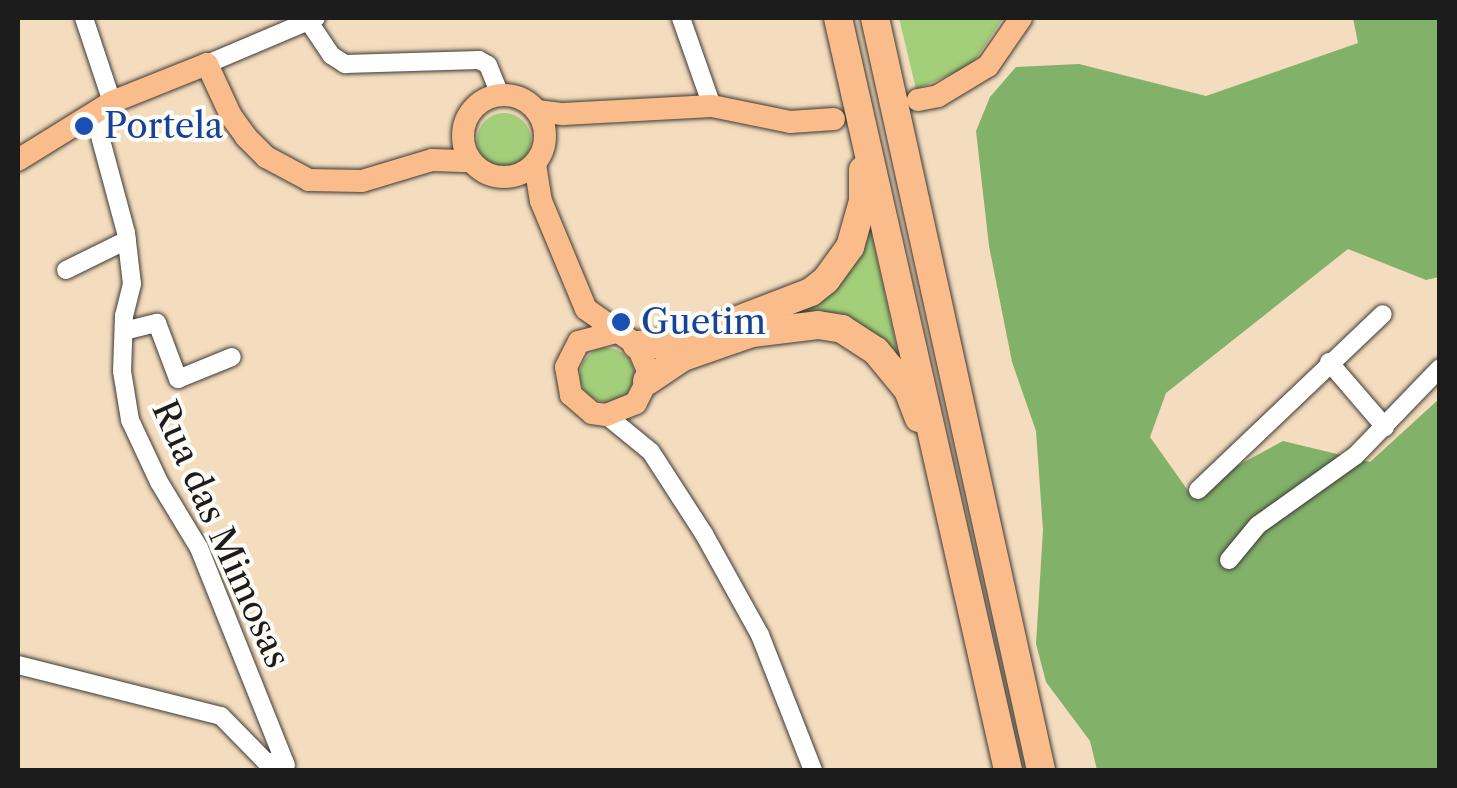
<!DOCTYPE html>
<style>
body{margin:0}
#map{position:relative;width:1457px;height:788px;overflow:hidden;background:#f4dcbe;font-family:"Libre Caslon Text",serif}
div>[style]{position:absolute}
.green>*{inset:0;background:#a3ce7a}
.round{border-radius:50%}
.forest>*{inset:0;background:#82b16a}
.roads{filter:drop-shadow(0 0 2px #3c3934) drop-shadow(0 0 2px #3c3934)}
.minor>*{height:18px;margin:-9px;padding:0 9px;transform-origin:9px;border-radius:9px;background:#fff}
.major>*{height:22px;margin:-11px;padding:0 11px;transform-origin:11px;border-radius:11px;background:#f9bc8a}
.major>.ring{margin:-11px;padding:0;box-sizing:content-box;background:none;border:22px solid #f9bc8a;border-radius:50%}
.highway>*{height:28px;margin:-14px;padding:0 14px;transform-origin:14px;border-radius:14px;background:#f9bc8a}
.dots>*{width:28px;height:28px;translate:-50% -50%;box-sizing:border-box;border:5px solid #fdfcf7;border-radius:50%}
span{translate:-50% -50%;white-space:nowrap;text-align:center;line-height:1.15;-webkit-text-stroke:8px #fdfcf7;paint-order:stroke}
.transit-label{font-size:35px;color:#164399}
.left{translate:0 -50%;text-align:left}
.street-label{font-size:35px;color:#1c1c1c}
.frame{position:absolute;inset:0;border:20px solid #1c1c1c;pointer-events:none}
</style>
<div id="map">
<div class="green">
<div style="clip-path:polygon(899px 18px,1003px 18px,971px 66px,916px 89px)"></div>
<div class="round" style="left:477px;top:113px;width:54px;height:54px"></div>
<div style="clip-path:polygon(869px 222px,901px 368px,789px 312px)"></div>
<div class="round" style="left:580px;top:348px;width:54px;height:54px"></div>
</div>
<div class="forest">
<div style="clip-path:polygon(1353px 18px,1439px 18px,1439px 277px,1426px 280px,1348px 249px,1166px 393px,1150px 437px,1189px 492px,1283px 441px,1370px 462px,1439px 399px,1439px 770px,1097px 770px,1090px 741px,1046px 682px,1036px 644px,1043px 530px,1036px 431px,1012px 362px,989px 246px,976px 131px,990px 97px,1016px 67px,1079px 64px,1206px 96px,1358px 43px)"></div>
</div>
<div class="roads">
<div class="minor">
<div style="left:84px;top:18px;width:89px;rotate:71.6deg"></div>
<div style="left:681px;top:18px;width:93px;rotate:70.6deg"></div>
<div style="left:309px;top:22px;width:40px;rotate:56deg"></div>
<div style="left:331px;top:55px;width:17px;rotate:33deg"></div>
<div style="left:345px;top:64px;width:134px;rotate:-1.7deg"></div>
<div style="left:479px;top:60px;width:10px;rotate:29deg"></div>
<div style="left:488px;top:65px;width:32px;rotate:68deg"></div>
<div style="left:207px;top:64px;width:118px;rotate:-22.9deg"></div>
<div style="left:94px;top:114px;width:123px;rotate:74.9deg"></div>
<div style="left:126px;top:233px;width:51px;rotate:83.3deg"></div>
<div style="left:132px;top:284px;width:32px;rotate:104deg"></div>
<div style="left:124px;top:315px;width:56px;rotate:92deg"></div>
<div style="left:122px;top:371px;width:50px;rotate:80.7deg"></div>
<div style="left:130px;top:420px;width:68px;rotate:64.9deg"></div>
<div style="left:159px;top:482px;width:77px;rotate:58.8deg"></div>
<div style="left:199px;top:548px;width:234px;rotate:68.2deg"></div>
<div style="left:66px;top:270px;width:68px;rotate:-26.2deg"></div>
<div style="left:124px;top:331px;width:34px;rotate:-14deg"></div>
<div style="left:157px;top:323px;width:60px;rotate:69.4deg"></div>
<div style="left:178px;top:379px;width:58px;rotate:-22.2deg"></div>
<div style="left:1329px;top:362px;width:86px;rotate:49.3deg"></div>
<div style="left:606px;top:415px;width:58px;rotate:39.4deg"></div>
<div style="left:651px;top:452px;width:98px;rotate:57.1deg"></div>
<div style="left:704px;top:534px;width:115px;rotate:61deg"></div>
<div style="left:760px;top:635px;width:145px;rotate:68.6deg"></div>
<div style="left:1198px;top:490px;width:255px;rotate:-43.6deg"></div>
<div style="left:1229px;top:560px;width:45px;rotate:-50.4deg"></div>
<div style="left:1258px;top:525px;width:120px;rotate:-35.5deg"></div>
<div style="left:1356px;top:455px;width:121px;rotate:-46deg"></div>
<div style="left:18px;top:665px;width:209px;rotate:14.1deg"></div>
<div style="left:221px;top:716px;width:63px;rotate:45.6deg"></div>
<div style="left:265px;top:761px;width:21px;rotate:11deg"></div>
</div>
<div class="major">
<div class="ring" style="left:463px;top:95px;width:60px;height:60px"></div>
<div style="left:918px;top:100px;width:20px;rotate:-11deg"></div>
<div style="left:938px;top:96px;width:58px;rotate:-31deg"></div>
<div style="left:988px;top:66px;width:58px;rotate:-55.5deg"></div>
<div style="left:537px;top:111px;width:26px;rotate:7deg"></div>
<div style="left:563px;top:114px;width:149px;rotate:-3.1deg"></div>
<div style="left:712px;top:106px;width:80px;rotate:11.6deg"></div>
<div style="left:790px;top:122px;width:44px;rotate:-3.9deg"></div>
<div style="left:18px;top:160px;width:110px;rotate:-31.7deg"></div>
<div style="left:112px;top:102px;width:102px;rotate:-21.8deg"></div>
<div style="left:207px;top:64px;width:57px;rotate:65.2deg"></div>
<div style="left:231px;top:116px;width:26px;rotate:54deg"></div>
<div style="left:246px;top:137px;width:28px;rotate:45deg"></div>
<div style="left:266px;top:157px;width:49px;rotate:28.1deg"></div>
<div style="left:309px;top:180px;width:53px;rotate:1.1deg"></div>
<div style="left:362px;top:181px;width:73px;rotate:-16.7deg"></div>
<div style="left:432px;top:160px;width:38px;rotate:2deg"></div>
<div style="left:535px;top:164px;width:37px;rotate:81deg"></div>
<div style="left:541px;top:201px;width:117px;rotate:67.4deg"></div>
<div style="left:586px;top:309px;width:62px;rotate:35.2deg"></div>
<div style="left:637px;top:345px;width:25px;rotate:67deg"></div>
<div style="left:647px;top:368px;width:13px;rotate:90deg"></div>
<div style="left:647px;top:381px;width:25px;rotate:117deg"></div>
<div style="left:636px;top:403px;width:32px;rotate:158deg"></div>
<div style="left:606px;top:415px;width:14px;rotate:-172deg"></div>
<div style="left:592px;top:413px;width:28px;rotate:-139deg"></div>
<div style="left:571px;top:395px;width:28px;rotate:-100deg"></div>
<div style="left:566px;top:367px;width:28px;rotate:-63deg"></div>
<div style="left:579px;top:342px;width:35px;rotate:-15deg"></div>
</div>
<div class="highway">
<div style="left:838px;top:18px;width:771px;rotate:77.26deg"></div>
<div style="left:875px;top:18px;width:770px;rotate:77.55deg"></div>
<div style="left:637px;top:345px;width:41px;rotate:-2.8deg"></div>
<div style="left:678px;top:343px;width:142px;rotate:-21deg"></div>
<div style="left:811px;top:292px;width:19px;rotate:-39deg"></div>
<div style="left:826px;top:280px;width:41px;rotate:-54deg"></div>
<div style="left:850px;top:247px;width:48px;rotate:-74.2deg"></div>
<div style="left:863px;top:201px;width:31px;rotate:-90deg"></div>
<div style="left:647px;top:381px;width:43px;rotate:-33.7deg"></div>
<div style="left:683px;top:357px;width:73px;rotate:-19.2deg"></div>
<div style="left:752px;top:333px;width:66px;rotate:-6.9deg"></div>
<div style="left:818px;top:325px;width:24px;rotate:9deg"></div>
<div style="left:842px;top:329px;width:40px;rotate:32.9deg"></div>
<div style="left:876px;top:351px;width:50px;rotate:50.6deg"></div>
<div style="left:908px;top:390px;width:30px;rotate:69deg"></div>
</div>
</div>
<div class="dots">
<div style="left:84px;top:126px;background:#1a4fb4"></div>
<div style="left:621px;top:322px;background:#1a4fb4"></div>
</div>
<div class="transit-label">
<span class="left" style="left:104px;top:126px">Portela</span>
<span class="left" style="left:641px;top:322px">Guetim</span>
</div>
<div class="street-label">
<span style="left:221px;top:534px;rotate:66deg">Rua das Mimosas</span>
</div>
<div class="frame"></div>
</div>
